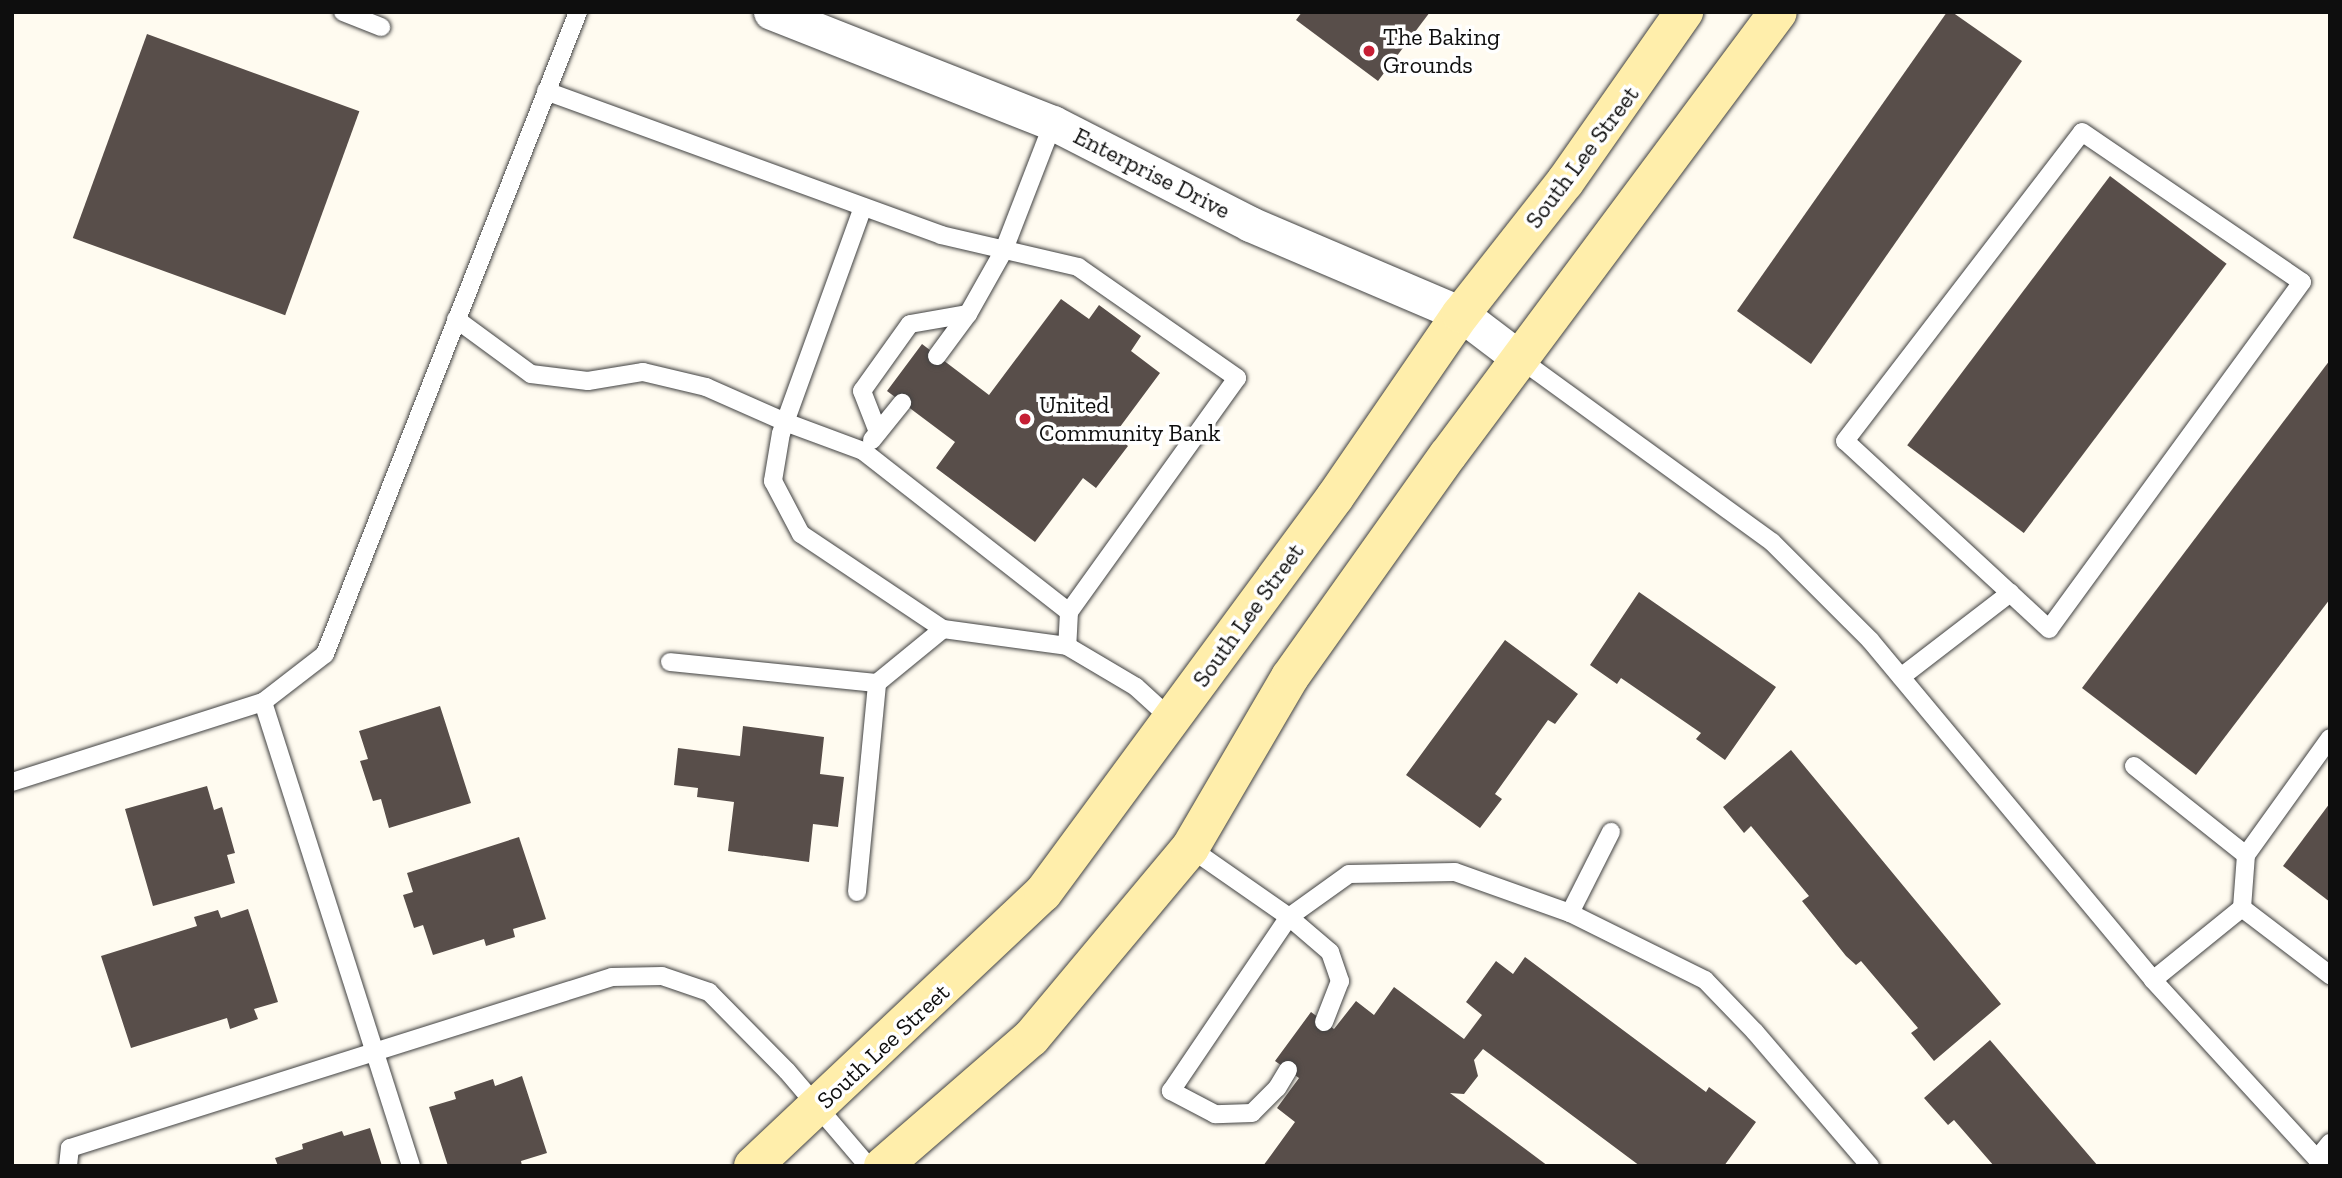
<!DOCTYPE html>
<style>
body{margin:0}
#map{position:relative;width:2342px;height:1178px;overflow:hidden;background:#fffbf0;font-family:"Zilla Slab",serif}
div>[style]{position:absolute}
.building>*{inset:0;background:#584e4a;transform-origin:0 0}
.roads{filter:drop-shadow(0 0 2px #414141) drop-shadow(0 0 2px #414141)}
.lane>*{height:18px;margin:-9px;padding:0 9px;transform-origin:9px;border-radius:9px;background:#fff}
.street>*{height:35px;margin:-17.5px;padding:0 17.5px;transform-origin:17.5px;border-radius:17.5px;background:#fff}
.secondary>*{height:38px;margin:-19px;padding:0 19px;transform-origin:19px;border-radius:19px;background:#ffeeab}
.dots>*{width:19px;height:19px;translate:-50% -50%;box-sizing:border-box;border:4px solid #fff;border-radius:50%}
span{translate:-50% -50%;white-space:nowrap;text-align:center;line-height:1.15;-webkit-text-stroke:7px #fff;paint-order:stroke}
.poi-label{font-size:24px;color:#0e0e0e}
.left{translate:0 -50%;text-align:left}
.street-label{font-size:24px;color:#0e0e0e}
.frame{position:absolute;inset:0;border:14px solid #0e0e0e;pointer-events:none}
</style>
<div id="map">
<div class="building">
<div style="clip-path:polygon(1302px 12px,1430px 12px,1378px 81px,1296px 20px)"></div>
<div style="clip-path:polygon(1947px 12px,1952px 12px,2022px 61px,1811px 364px,1737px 311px)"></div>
<div style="left:147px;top:34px;width:226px;height:217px;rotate:20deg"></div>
<div style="left:2110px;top:176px;width:146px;height:337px;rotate:37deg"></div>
<div style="clip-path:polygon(1061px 299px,1089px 319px,1099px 305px,1141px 336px,1131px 351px,1160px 373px,1114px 435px,1128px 446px,1096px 488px,1083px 478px,1035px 542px,936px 468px,955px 442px,887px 391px,922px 344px,989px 395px)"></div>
<div style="clip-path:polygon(2330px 360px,2330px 599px,2196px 775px,2082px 688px)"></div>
<div style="clip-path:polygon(1639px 592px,1776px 687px,1725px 760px,1696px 739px,1701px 733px,1621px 678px,1617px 684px,1590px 665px)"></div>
<div style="clip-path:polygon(1505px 640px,1578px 694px,1555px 724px,1548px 720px,1495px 794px,1502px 799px,1480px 828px,1406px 775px)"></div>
<div style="clip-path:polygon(440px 706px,471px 803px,389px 828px,381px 799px,373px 801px,360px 761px,368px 759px,359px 731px)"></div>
<div style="clip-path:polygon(743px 726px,824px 737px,820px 774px,844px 777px,838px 827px,813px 824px,809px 862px,728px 851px,734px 802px,697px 797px,698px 788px,674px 785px,678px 748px,740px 756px)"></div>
<div style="clip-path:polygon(1791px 750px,2001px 1004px,1934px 1061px,1911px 1033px,1918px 1028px,1861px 961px,1856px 965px,1846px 956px,1802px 901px,1809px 896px,1751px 826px,1744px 833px,1723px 807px)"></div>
<div style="clip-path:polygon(207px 786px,214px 810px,222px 807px,235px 853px,227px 855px,235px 883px,153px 906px,125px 809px)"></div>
<div style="clip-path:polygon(2330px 803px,2330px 902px,2283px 866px)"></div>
<div style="clip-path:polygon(519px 837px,546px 919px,513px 929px,515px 937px,486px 946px,484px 939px,433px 955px,423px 925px,414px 928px,403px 895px,413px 892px,407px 873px)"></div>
<div style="clip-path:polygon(248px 909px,278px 1002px,254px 1009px,258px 1019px,230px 1029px,227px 1018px,131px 1048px,101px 956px,197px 926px,194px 917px,218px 910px,221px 918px)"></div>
<div style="clip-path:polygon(1525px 957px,1706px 1092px,1709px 1087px,1756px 1122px,1724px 1166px,1640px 1166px,1483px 1049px,1474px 1060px,1478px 1076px,1464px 1094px,1450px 1093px,1548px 1166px,1263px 1166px,1295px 1122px,1277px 1108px,1299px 1078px,1275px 1061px,1311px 1012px,1334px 1029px,1356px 1001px,1374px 1015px,1394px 987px,1464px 1039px,1482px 1015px,1466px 1002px,1496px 961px,1513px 974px)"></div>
<div style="clip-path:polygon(1990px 1040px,2098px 1166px,1994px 1166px,1954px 1120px,1948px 1125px,1924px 1098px)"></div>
<div style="clip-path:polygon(522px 1076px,547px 1153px,521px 1161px,522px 1166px,448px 1166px,429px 1107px,456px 1099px,454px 1092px,493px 1079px,495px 1086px)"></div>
<div style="clip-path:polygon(370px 1128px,382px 1166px,278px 1166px,275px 1158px,303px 1149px,302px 1144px,342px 1131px,344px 1136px)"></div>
</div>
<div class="roads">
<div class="lane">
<div style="left:343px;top:12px;width:41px;rotate:21.5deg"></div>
<div style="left:546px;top:91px;width:420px;rotate:20deg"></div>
<div style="left:941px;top:235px;width:141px;rotate:13.1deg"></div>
<div style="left:1078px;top:267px;width:194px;rotate:34.9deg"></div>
<div style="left:1237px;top:378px;width:288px;rotate:125.7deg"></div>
<div style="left:1069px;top:612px;width:34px;rotate:93deg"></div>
<div style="left:1067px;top:646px;width:80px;rotate:30.7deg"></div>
<div style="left:1136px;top:687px;width:47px;rotate:42.4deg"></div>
<div style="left:863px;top:207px;width:240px;rotate:109.9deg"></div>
<div style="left:781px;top:433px;width:49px;rotate:99.5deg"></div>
<div style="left:773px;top:481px;width:60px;rotate:62.2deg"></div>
<div style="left:801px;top:534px;width:171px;rotate:33.8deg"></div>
<div style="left:943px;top:629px;width:125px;rotate:7.8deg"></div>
<div style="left:456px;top:319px;width:93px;rotate:36.3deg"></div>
<div style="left:531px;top:374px;width:57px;rotate:7deg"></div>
<div style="left:588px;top:381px;width:56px;rotate:-9.3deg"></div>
<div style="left:643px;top:372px;width:65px;rotate:13.4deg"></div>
<div style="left:706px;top:387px;width:86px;rotate:23.9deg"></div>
<div style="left:785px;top:422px;width:83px;rotate:20.4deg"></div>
<div style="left:863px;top:451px;width:261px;rotate:38deg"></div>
<div style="left:937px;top:356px;width:52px;rotate:-53.6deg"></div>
<div style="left:968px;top:314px;width:71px;rotate:-60.6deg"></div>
<div style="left:1003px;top:252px;width:138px;rotate:-68.8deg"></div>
<div style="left:1520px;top:359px;width:311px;rotate:36deg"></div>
<div style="left:1772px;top:542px;width:139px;rotate:45deg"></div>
<div style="left:1870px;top:640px;width:442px;rotate:50.2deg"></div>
<div style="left:2153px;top:980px;width:243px;rotate:47.5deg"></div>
<div style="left:2317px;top:1159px;width:12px;rotate:35deg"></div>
<div style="left:878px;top:432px;width:44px;rotate:-111.3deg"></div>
<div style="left:862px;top:391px;width:82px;rotate:-54.4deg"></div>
<div style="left:910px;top:324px;width:59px;rotate:-9.8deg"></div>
<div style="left:872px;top:440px;width:48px;rotate:-51deg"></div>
<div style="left:670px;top:662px;width:208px;rotate:5.8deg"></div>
<div style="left:1901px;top:677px;width:138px;rotate:-37.6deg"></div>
<div style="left:2010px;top:593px;width:224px;rotate:-137.3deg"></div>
<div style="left:1845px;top:441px;width:389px;rotate:-52.5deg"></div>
<div style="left:2082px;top:132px;width:266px;rotate:34.3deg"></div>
<div style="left:2302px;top:282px;width:429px;rotate:126.1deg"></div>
<div style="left:2049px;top:629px;width:53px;rotate:-137.3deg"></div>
<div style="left:263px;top:702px;width:78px;rotate:-37.7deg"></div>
<div style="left:325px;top:654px;width:690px;rotate:-68.49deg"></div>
<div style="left:2134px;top:766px;width:143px;rotate:38.5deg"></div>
<div style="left:12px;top:782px;width:263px;rotate:-17.7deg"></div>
<div style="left:263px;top:702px;width:487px;rotate:72.3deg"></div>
<div style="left:1190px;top:848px;width:121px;rotate:34.9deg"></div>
<div style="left:1289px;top:917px;width:74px;rotate:-35.6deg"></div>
<div style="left:1349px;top:874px;width:106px;rotate:-1.1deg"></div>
<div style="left:1455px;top:872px;width:122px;rotate:19.6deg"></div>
<div style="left:1570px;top:913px;width:151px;rotate:26.4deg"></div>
<div style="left:1705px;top:980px;width:72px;rotate:46.1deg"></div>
<div style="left:1755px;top:1032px;width:177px;rotate:49.4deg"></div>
<div style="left:857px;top:892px;width:210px;rotate:-84.5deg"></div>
<div style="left:877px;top:683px;width:85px;rotate:-39.3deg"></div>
<div style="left:2242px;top:908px;width:53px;rotate:-85.7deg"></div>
<div style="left:2246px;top:855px;width:144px;rotate:-54.3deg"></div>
<div style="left:1570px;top:913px;width:91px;rotate:-63.2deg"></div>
<div style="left:2153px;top:980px;width:114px;rotate:-39deg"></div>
<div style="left:2242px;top:908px;width:111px;rotate:37.3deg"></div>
<div style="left:1288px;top:1070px;width:21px;rotate:121deg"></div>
<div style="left:1277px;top:1088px;width:35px;rotate:135deg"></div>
<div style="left:1252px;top:1113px;width:37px;rotate:178deg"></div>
<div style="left:1215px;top:1114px;width:50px;rotate:-152.4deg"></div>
<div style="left:1171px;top:1091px;width:210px;rotate:-55.9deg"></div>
<div style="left:1289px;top:917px;width:54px;rotate:40.5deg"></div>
<div style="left:1330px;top:952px;width:31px;rotate:71deg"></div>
<div style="left:1340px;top:981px;width:44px;rotate:111.3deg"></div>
<div style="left:2317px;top:1159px;width:21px;rotate:-51deg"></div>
<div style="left:68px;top:1166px;width:18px;rotate:-84deg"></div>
<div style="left:70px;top:1148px;width:568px;rotate:-17.51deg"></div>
<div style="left:612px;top:977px;width:50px;rotate:-1.1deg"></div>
<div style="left:662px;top:976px;width:50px;rotate:18.8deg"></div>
<div style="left:709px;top:992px;width:111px;rotate:45.4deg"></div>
<div style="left:787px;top:1071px;width:125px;rotate:49.5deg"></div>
</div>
<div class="street">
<div style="left:771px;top:12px;width:303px;rotate:21.5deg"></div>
<div style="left:1053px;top:123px;width:221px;rotate:27.1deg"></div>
<div style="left:1250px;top:224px;width:229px;rotate:23.1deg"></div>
<div style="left:1461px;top:314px;width:74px;rotate:37.3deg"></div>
</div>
<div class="secondary">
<div style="left:753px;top:1166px;width:398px;rotate:-43.3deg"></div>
<div style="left:1043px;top:893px;width:492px;rotate:-53.6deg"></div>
<div style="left:1335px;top:497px;width:222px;rotate:-55.5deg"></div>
<div style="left:1461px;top:314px;width:168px;rotate:-51.8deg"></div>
<div style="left:1565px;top:182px;width:208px;rotate:-55deg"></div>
<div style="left:883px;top:1166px;width:196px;rotate:-40.9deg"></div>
<div style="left:1031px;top:1038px;width:248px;rotate:-50.1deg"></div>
<div style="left:1190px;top:848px;width:198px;rotate:-59.7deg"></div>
<div style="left:1290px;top:677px;width:272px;rotate:-54.6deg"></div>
<div style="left:1448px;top:455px;width:552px;rotate:-53.32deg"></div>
</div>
</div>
<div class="dots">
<div style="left:1369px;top:51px;background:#c61f35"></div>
<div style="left:1025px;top:419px;background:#c61f35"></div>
</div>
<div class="poi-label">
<span class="left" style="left:1383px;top:51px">The Baking<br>Grounds</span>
<span class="left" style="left:1039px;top:419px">United<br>Community Bank</span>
</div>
<div class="street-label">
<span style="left:1582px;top:157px;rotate:-53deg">South Lee Street</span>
<span style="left:1152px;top:173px;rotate:27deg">Enterprise Drive</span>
<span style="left:1248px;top:615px;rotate:-54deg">South Lee Street</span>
<span style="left:883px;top:1046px;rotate:-43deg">South Lee Street</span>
</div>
<div class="frame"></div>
</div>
